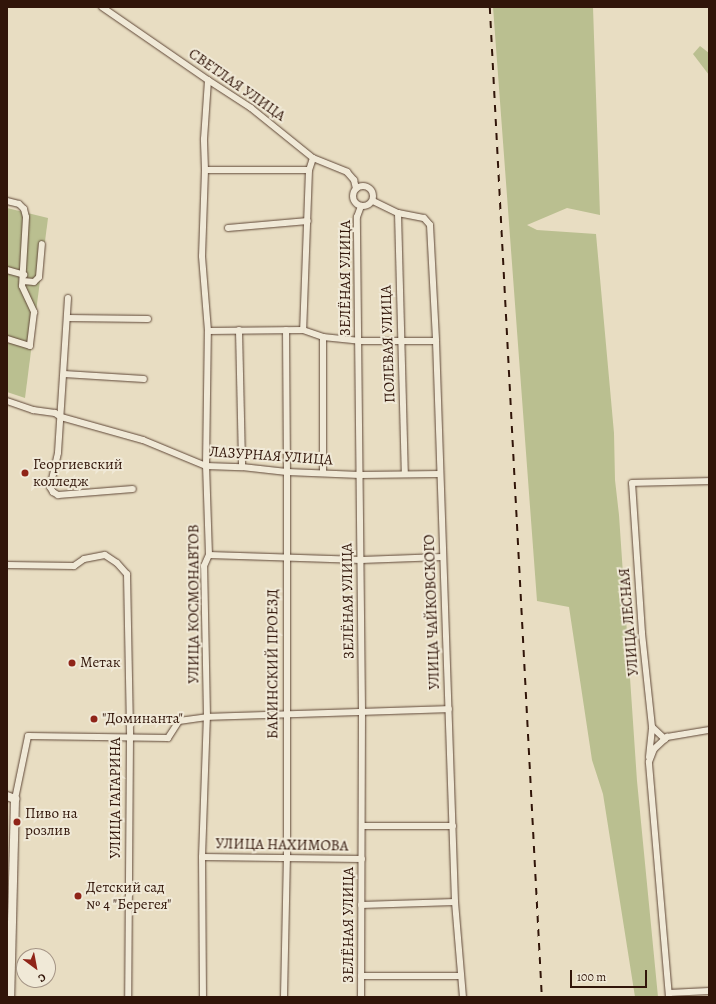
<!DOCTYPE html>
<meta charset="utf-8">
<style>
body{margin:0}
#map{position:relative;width:716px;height:1004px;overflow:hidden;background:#e8ddc2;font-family:Alegreya,serif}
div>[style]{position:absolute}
.green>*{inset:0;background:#babf90}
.roads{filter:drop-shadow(0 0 1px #5f4737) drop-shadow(0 0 1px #5f4737)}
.street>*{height:6px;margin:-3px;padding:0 3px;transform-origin:3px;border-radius:3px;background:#f0e9d7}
.street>.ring{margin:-3px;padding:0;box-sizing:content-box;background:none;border:6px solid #f0e9d7;border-radius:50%}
.secondary>*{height:8px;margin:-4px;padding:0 4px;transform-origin:4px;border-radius:4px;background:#f0e9d7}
.rail>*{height:1.5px;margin-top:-0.75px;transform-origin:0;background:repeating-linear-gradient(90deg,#311509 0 7px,transparent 0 14px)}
.dots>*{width:11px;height:11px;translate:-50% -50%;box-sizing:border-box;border:2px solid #f0e9d7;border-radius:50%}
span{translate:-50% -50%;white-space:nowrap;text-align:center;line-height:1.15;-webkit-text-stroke:4px #f0e9d7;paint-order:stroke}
.street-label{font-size:15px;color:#311509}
.poi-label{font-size:15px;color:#311509}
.left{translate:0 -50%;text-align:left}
.frame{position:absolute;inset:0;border:8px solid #311509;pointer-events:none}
.north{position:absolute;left:16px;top:948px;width:40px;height:40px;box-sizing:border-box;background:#f0e9d7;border:1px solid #a49485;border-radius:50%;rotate:148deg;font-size:11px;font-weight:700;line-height:16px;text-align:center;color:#311509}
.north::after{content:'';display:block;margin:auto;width:14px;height:18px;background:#8f2418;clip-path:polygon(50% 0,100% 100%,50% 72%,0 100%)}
.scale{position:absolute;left:570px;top:970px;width:77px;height:18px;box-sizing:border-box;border:2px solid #311509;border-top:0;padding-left:5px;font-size:12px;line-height:14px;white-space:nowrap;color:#311509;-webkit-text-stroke:3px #f0e9d7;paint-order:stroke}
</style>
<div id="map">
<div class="green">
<div style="clip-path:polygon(493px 7px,593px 7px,600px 215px,567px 208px,527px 225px,537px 230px,596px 234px,614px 433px,615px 480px,619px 515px,637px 781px,658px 997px,635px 997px,603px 794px,592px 760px,569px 607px,537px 601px)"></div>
<div style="clip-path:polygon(700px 46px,709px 53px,709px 75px,693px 54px)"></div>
<div style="clip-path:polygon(7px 208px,48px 218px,25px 398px,7px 392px)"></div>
</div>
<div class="roads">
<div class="street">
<div style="left:102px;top:7px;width:129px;rotate:34.6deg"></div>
<div style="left:208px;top:80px;width:51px;rotate:33.1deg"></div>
<div style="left:251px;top:108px;width:80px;rotate:38.9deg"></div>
<div style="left:313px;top:158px;width:13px;rotate:108deg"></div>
<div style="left:309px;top:170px;width:160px;rotate:92.1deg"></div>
<div style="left:313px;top:158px;width:37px;rotate:22deg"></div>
<div style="left:347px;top:172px;width:11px;rotate:49deg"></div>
<div style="left:354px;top:180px;width:9px;rotate:77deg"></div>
<div style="left:205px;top:170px;width:104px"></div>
<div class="ring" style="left:353px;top:186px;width:14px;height:14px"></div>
<div style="left:7px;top:201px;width:12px;rotate:14deg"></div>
<div style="left:19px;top:204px;width:7px;rotate:45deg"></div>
<div style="left:24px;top:209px;width:8px;rotate:76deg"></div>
<div style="left:26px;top:217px;width:69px;rotate:93.3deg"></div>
<div style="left:22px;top:286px;width:29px;rotate:65deg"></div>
<div style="left:34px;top:312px;width:34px;rotate:97deg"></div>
<div style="left:30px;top:346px;width:24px;rotate:-163deg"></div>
<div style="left:373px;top:201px;width:28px;rotate:26deg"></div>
<div style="left:398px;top:213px;width:26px;rotate:11deg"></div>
<div style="left:424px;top:218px;width:9px;rotate:49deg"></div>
<div style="left:430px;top:225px;width:116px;rotate:87deg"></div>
<div style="left:436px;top:341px;width:561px;rotate:88.06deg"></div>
<div style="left:455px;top:902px;width:95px;rotate:85.2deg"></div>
<div style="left:398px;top:213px;width:261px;rotate:88.5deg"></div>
<div style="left:228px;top:228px;width:80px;rotate:-5deg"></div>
<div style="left:7px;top:270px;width:18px;rotate:16deg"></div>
<div style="left:23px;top:281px;width:11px;rotate:5deg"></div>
<div style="left:34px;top:282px;width:7px;rotate:-45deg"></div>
<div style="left:39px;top:277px;width:33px;rotate:-85deg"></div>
<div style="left:68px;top:298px;width:155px;rotate:93.7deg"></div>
<div style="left:58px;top:453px;width:35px;rotate:103deg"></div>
<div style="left:50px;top:487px;width:6px;rotate:59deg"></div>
<div style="left:53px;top:492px;width:6px;rotate:31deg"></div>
<div style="left:58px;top:495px;width:75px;rotate:-4.6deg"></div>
<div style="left:67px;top:318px;width:81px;rotate:0.7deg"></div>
<div style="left:239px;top:330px;width:137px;rotate:88.7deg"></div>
<div style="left:208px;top:331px;width:95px;rotate:-0.6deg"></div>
<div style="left:303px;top:330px;width:21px;rotate:19deg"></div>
<div style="left:323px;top:337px;width:37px;rotate:6deg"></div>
<div style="left:360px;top:341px;width:76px"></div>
<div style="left:64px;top:374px;width:80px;rotate:3.6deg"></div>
<div style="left:7px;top:401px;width:28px;rotate:19deg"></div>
<div style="left:33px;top:410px;width:22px;rotate:8deg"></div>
<div style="left:55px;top:413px;width:7px;rotate:34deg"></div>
<div style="left:61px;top:417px;width:85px;rotate:15.7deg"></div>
<div style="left:143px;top:440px;width:68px;rotate:22.4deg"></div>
<div style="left:206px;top:466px;width:36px;rotate:2deg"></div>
<div style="left:242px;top:467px;width:45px;rotate:6.3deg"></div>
<div style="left:287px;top:472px;width:73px;rotate:2.4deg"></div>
<div style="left:360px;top:475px;width:80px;rotate:-0.7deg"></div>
<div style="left:323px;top:473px;width:136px;rotate:-90deg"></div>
<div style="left:209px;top:555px;width:152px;rotate:1.9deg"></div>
<div style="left:361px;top:560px;width:81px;rotate:-2.1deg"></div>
<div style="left:7px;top:565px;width:67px;rotate:0.9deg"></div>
<div style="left:74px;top:566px;width:12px;rotate:-35deg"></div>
<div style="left:84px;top:559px;width:21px;rotate:-11deg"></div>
<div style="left:105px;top:555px;width:14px;rotate:34deg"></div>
<div style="left:117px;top:563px;width:15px;rotate:48deg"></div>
<div style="left:127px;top:574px;width:163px;rotate:88.9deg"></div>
<div style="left:130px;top:737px;width:260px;rotate:90.4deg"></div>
<div style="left:652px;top:727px;width:18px;rotate:43deg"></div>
<div style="left:649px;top:757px;width:30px;rotate:-84deg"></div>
<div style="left:652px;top:727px;width:95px;rotate:-96.1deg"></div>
<div style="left:642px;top:633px;width:150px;rotate:-93.8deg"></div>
<div style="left:632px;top:483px;width:77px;rotate:-1.5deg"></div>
<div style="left:15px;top:799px;width:64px;rotate:-78.3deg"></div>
<div style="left:28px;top:736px;width:140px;rotate:0.8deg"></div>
<div style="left:168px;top:738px;width:20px;rotate:-57deg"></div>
<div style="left:179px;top:721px;width:28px;rotate:-8deg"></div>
<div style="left:207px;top:717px;width:242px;rotate:-1.9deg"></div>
<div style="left:362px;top:826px;width:91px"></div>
<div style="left:202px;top:857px;width:160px;rotate:0.7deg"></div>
<div style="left:361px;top:905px;width:94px;rotate:-1.8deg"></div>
<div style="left:361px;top:976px;width:100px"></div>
<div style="left:669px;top:993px;width:40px;rotate:-2.9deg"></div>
<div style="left:203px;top:997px;width:140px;rotate:-90.4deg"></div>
<div style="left:202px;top:857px;width:140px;rotate:-88deg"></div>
<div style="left:207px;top:717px;width:151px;rotate:-91.1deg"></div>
<div style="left:204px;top:566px;width:12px;rotate:-66deg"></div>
<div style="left:209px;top:555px;width:89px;rotate:-91.9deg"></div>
<div style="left:206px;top:466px;width:135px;rotate:-89.2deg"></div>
<div style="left:208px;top:331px;width:75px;rotate:-94.6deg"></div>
<div style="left:202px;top:256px;width:86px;rotate:-88deg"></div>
<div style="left:205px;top:170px;width:31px;rotate:-92deg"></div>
<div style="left:204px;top:139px;width:59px;rotate:-86.1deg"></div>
<div style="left:284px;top:997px;width:139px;rotate:-88.8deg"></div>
<div style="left:287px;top:858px;width:386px;rotate:-90deg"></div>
<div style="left:287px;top:472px;width:142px;rotate:-90.4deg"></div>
<div style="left:361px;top:997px;width:286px;rotate:-89.8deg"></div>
<div style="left:362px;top:711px;width:494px;rotate:-90.6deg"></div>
<div style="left:357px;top:217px;width:12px;rotate:-70deg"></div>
<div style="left:669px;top:997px;width:236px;rotate:-94.9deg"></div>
<div style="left:649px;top:762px;width:14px;rotate:-69deg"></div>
<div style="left:654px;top:749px;width:18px;rotate:-43deg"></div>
<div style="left:667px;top:737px;width:43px;rotate:-9.5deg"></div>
</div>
<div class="secondary">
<div style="left:7px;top:796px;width:9px;rotate:21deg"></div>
<div style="left:15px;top:799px;width:198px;rotate:91.4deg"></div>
</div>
</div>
<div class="rail">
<div style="left:490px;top:7px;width:991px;rotate:86.99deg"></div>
</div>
<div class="dots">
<div style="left:25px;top:473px;background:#8f2418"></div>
<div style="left:72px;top:663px;background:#8f2418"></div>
<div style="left:94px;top:719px;background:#8f2418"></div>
<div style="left:17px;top:822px;background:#8f2418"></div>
<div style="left:78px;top:896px;background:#8f2418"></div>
</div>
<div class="street-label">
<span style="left:237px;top:85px;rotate:35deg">СВЕТЛАЯ УЛИЦА</span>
<span style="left:346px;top:278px;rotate:-90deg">ЗЕЛЁНАЯ УЛИЦА</span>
<span style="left:388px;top:344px;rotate:-92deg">ПОЛЕВАЯ УЛИЦА</span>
<span style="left:271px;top:456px;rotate:4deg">ЛАЗУРНАЯ УЛИЦА</span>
<span style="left:348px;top:601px;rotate:-91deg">ЗЕЛЁНАЯ УЛИЦА</span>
<span style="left:194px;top:604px;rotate:-90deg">УЛИЦА КОСМОНАВТОВ</span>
<span style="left:432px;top:612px;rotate:-92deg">УЛИЦА ЧАЙКОВСКОГО</span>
<span style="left:629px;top:622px;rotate:-95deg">УЛИЦА ЛЕСНАЯ</span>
<span style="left:273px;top:664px;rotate:-90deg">БАКИНСКИЙ ПРОЕЗД</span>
<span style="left:116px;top:798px;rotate:-90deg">УЛИЦА ГАГАРИНА</span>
<span style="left:282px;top:845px;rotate:1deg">УЛИЦА НАХИМОВА</span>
<span style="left:349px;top:925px;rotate:-90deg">ЗЕЛЁНАЯ УЛИЦА</span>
</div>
<div class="poi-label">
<span class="left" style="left:33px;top:473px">Георгиевский<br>колледж</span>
<span class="left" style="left:80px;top:663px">Метак</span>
<span class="left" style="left:102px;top:719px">"Доминанта"</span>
<span class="left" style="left:25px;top:822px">Пиво на<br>розлив</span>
<span class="left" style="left:86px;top:896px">Детский сад<br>№ 4 "Берегея"</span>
</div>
<div class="frame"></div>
<div class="north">С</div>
<div class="scale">100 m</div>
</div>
